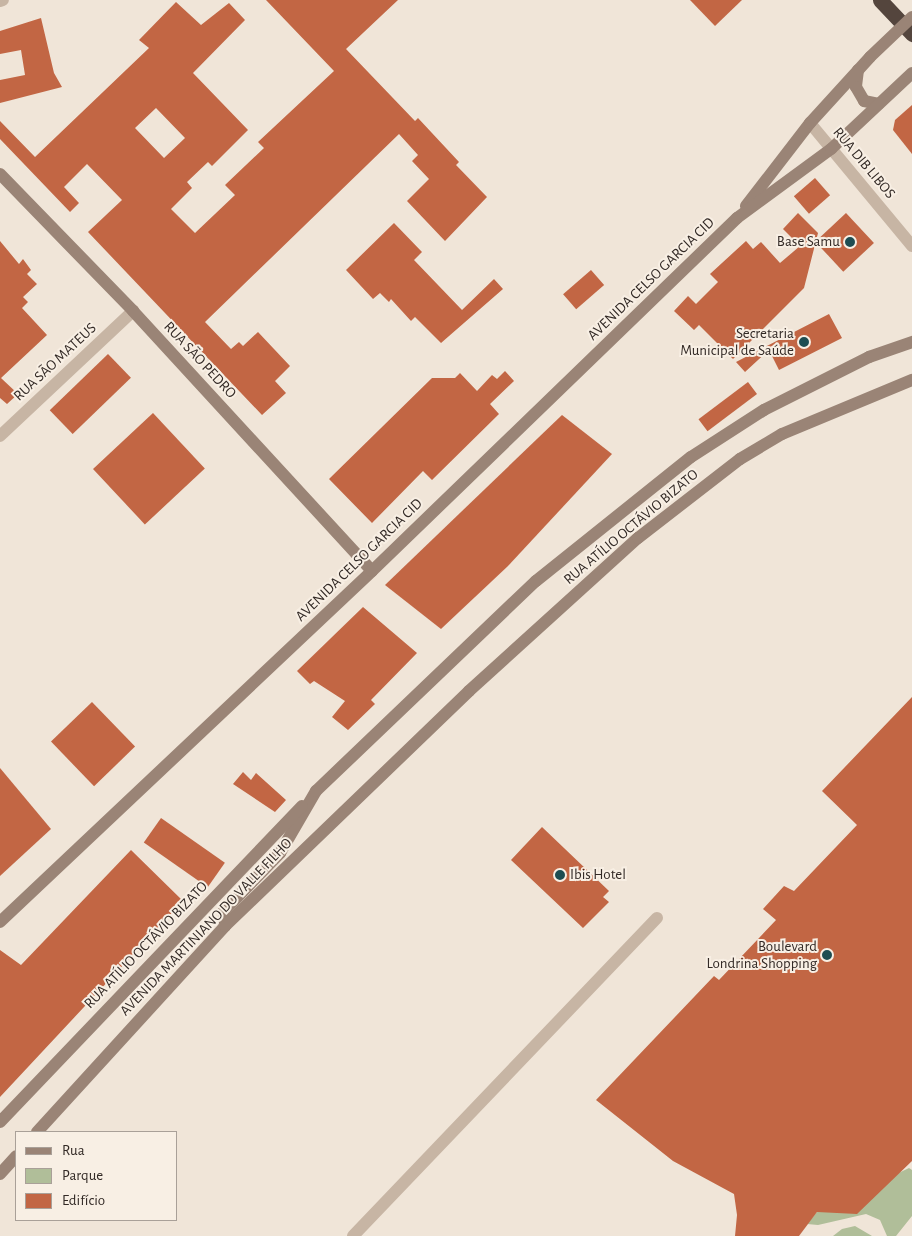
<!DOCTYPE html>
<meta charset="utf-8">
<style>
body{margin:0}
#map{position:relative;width:912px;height:1236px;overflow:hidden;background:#f0e5d8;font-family:"Alegreya Sans",sans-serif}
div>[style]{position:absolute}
.green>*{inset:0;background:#b0be99}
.building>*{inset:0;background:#c26644;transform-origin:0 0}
.street>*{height:12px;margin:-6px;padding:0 6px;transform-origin:6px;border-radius:6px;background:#c7b5a4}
.secondary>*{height:12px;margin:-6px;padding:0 6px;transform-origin:6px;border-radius:6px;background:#9a8476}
.highway>*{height:15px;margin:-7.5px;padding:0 7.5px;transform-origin:7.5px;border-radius:7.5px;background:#54453d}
.secondary-bridge>*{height:12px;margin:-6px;padding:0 6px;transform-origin:6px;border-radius:6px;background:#9a8476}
.dots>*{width:14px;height:14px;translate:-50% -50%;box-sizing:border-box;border:2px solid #f8efe4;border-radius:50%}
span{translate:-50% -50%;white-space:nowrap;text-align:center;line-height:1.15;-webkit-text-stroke:4px #f8efe4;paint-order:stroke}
.street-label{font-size:15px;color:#332a26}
.poi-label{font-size:15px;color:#332a26}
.right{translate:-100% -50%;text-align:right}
.left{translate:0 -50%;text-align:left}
.legend{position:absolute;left:15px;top:1131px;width:162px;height:90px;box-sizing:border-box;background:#f8efe4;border:1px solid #a9a098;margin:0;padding:6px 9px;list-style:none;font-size:15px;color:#332a26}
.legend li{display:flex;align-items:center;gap:10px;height:25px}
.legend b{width:25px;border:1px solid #a9a098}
</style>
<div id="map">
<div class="green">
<div style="clip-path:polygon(909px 1168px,912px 1170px,912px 1216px,896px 1236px,887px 1236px,880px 1220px,866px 1214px,818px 1225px,807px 1224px,817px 1212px)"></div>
<div style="clip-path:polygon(855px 1226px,872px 1236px,833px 1236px,842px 1229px)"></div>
</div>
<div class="building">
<div style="clip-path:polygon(evenodd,266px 0,398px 0,346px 49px,415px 121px,418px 118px,459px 162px,456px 165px,487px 197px,445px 241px,407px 201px,429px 179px,412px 161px,418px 155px,399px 134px,205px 322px,231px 349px,239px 342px,243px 346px,258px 332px,290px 366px,275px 381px,286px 393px,262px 415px,88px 232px,122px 200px,87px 164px,64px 187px,79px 203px,70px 212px,0 139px,0 121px,35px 157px,149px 48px,139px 40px,176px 2px,201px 25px,229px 3px,245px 20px,193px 73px,248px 130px,212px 166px,208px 162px,187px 182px,192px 188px,171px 209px,195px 233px,235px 195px,225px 185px,264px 148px,258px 142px,334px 71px,266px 0,156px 108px,185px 138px,164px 158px,135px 128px,156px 108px)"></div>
<div style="clip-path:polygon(690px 0,742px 0,715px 26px)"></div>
<div style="clip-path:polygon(41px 18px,54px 73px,62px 87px,0 103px,0 80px,25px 75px,21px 50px,0 54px,0 31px)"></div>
<div style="clip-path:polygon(912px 105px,912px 154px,893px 130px,895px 120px)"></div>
<div style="left:815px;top:178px;width:23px;height:28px;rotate:49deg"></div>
<div style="clip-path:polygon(798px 213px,818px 233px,804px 288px,733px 359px,699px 325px,694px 330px,674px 311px,688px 296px,696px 304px,718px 282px,710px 274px,746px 241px,753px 249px,761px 242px,780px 263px,800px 246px,783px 229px)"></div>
<div style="left:846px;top:213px;width:41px;height:42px;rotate:47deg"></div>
<div style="clip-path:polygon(394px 223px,422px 252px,414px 260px,462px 310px,494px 279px,503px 289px,441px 343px,415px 317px,411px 321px,391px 299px,389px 302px,380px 293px,373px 299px,346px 270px)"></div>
<div style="clip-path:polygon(0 241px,19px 264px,23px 259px,31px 270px,27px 274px,37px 284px,23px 297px,28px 302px,22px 308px,47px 335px,1px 378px,18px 394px,7px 404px,0 398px)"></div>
<div style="left:591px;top:270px;width:20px;height:37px;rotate:49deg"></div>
<div style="clip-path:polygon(829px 314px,842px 338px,779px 370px,769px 350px,745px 372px,736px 362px)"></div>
<div style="left:108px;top:354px;width:33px;height:81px;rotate:46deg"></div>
<div style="clip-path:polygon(505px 371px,514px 381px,490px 404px,499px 414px,432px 480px,423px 471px,372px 523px,329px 479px,432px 378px,455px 378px,460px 373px,477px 391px,492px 375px,497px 379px)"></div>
<div style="left:748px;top:382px;width:15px;height:62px;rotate:53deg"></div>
<div style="left:153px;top:413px;width:76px;height:82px;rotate:47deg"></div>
<div style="clip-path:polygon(562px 415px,612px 454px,508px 566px,441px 629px,385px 585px)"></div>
<div style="clip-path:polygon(363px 607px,417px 653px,371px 700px,375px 704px,348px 730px,332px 717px,345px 701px,314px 681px,310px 684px,297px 671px)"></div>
<div style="clip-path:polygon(912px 697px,912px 1161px,857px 1214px,817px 1212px,799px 1236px,735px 1236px,737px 1215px,734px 1194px,673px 1161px,596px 1100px,714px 976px,719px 980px,776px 920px,763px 909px,784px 886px,794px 891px,857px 825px,822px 791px)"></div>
<div style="left:92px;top:702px;width:62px;height:57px;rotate:46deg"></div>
<div style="clip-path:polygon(0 768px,51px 829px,0 876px)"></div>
<div style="clip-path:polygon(243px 772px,251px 780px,256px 773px,286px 800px,275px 812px,233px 784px)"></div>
<div style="left:161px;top:818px;width:78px;height:30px;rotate:35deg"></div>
<div style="clip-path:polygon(542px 827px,609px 891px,603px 897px,609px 902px,583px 928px,511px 860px)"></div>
<div style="clip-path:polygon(131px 850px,183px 901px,0 1097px,0 950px,21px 965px)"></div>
</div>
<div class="street">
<div style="left:0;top:1px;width:3px;rotate:-18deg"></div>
<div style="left:810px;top:123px;width:160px;rotate:50.3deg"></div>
<div style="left:0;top:436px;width:183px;rotate:-43.2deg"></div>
<div style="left:353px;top:1236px;width:440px;rotate:-46.3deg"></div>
</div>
<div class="secondary">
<div style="left:858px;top:70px;width:17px;rotate:97deg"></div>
<div style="left:856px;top:87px;width:16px;rotate:60deg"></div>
<div style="left:864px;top:101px;width:15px;rotate:11deg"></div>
<div style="left:0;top:174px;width:191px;rotate:45.8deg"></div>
<div style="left:133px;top:311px;width:353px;rotate:47.4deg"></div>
<div style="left:746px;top:206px;width:105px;rotate:-52.4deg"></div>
<div style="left:810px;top:123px;width:89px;rotate:-47.7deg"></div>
<div style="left:0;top:922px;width:511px;rotate:-43.34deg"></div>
<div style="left:372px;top:571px;width:508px;rotate:-44.04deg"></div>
<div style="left:737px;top:218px;width:117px;rotate:-36.3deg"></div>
<div style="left:831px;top:149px;width:111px;rotate:-43.2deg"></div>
<div style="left:225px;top:926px;width:15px;rotate:-94deg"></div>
<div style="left:224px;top:911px;width:81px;rotate:-46deg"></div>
<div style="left:280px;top:853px;width:72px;rotate:-59.9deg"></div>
<div style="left:316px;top:791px;width:304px;rotate:-43.7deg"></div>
<div style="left:536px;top:581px;width:198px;rotate:-38.7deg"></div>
<div style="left:691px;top:457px;width:87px;rotate:-32.8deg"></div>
<div style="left:764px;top:410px;width:118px;rotate:-26.8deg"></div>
<div style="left:869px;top:357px;width:46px;rotate:-19.2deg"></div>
<div style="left:0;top:1122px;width:437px;rotate:-46.3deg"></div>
<div style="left:37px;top:1132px;width:279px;rotate:-47.6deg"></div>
<div style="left:225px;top:926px;width:339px;rotate:-43.9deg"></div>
<div style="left:469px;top:691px;width:228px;rotate:-42.2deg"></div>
<div style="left:638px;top:538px;width:129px;rotate:-37.8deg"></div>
<div style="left:740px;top:459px;width:49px;rotate:-30.8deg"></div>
<div style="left:782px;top:434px;width:141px;rotate:-22.6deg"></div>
<div style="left:0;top:1174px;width:24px;rotate:-48deg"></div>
</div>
<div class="highway">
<div style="left:880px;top:0;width:47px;rotate:46.7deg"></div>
</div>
<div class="secondary-bridge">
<div style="left:870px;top:57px;width:58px;rotate:-43.6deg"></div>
</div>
<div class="dots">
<div style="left:850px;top:242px;background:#1d4d52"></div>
<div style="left:804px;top:342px;background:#1d4d52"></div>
<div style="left:560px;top:875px;background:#1d4d52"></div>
<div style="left:827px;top:955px;background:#1d4d52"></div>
</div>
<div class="street-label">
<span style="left:864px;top:163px;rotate:50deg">RUA DIB LIBOS</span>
<span style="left:651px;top:279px;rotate:-44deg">AVENIDA CELSO GARCIA CID</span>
<span style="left:200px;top:360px;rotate:47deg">RUA SÃO PEDRO</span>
<span style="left:55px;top:362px;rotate:-43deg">RUA SÃO MATEUS</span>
<span style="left:631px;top:527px;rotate:-40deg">RUA ATÍLIO OCTÁVIO BIZATO</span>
<span style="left:359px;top:560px;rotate:-44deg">AVENIDA CELSO GARCIA CID</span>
<span style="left:206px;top:927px;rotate:-46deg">AVENIDA MARTINIANO DO VALLE FILHO</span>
<span style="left:146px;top:945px;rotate:-46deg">RUA ATÍLIO OCTÁVIO BIZATO</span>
</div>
<div class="poi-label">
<span class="right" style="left:840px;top:242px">Base Samu</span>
<span class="right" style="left:794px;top:342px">Secretaria<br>Municipal de Saúde</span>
<span class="left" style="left:570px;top:875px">Ibis Hotel</span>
<span class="right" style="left:817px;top:955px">Boulevard<br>Londrina Shopping</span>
</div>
<ul class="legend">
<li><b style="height:6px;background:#9a8476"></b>Rua</li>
<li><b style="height:14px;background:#b0be99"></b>Parque</li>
<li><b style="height:14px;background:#c26644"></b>Edifício</li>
</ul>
</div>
